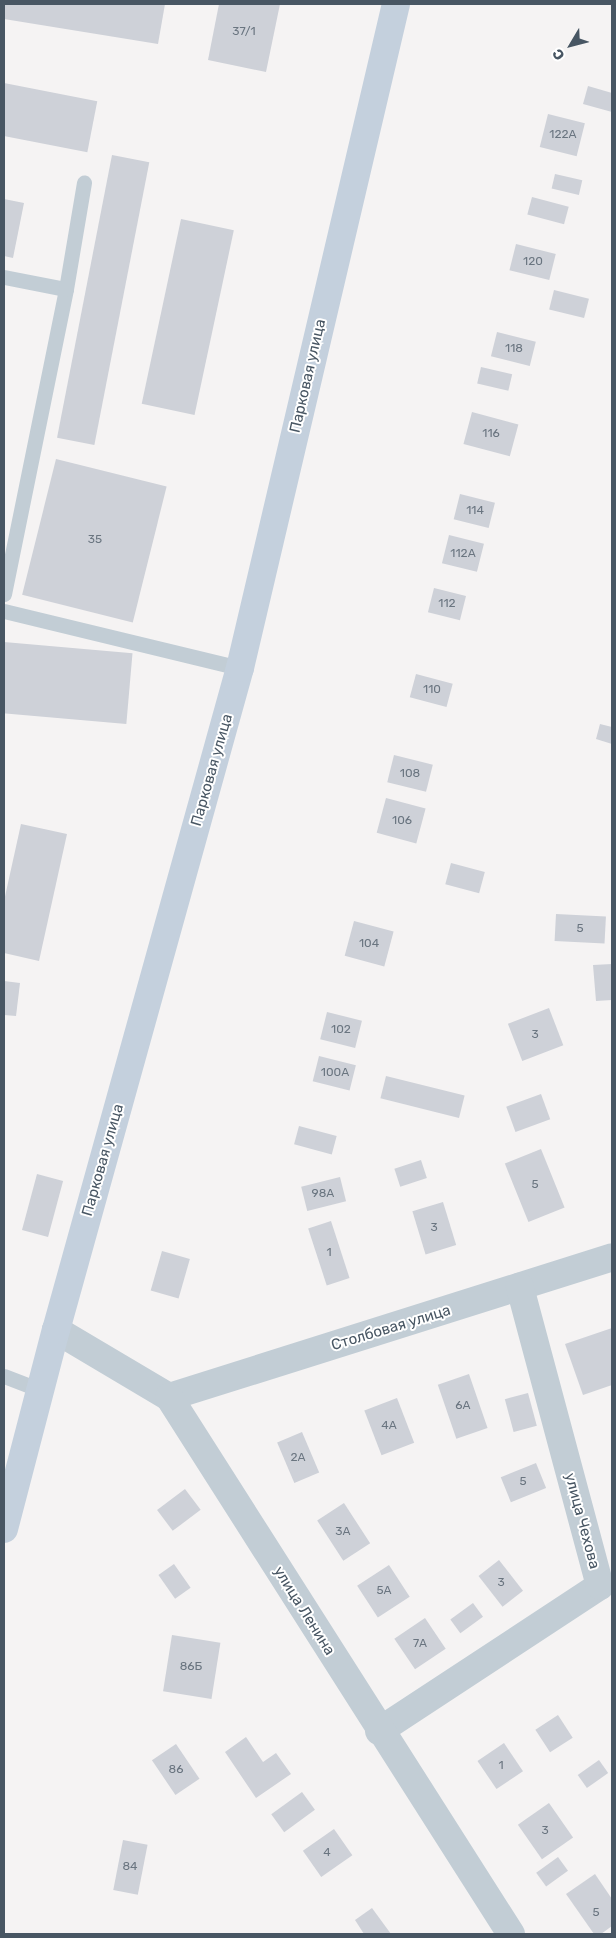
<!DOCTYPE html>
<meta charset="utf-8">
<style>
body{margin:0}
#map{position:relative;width:616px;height:1938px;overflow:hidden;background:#f5f3f3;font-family:Rubik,sans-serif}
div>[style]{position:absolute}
.building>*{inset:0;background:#ced1d8;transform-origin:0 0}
.service>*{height:15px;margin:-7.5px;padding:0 7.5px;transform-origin:7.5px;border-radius:7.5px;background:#c2cdd5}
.minor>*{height:28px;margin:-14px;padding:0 14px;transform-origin:14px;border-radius:14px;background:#c2cdd5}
.tertiary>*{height:28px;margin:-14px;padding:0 14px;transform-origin:14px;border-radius:14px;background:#c2cdd5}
.secondary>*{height:28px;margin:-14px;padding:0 14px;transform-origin:14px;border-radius:14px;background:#c4d0dd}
span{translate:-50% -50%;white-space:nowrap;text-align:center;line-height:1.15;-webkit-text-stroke:4px #fff;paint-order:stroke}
.number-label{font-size:12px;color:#6a7580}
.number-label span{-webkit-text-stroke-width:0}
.street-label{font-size:15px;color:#485663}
.frame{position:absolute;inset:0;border:5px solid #485663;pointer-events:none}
.north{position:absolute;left:546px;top:20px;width:50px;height:50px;-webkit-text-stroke:4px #fff;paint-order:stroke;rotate:233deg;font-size:14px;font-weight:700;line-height:20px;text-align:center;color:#485663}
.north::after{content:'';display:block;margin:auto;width:18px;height:22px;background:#485663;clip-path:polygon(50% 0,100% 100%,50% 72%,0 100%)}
</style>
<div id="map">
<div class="building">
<div style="clip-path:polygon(4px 4px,165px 4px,158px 44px,4px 19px)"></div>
<div style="clip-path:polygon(219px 4px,280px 4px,266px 72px,208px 60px)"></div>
<div style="left:4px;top:83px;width:95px;height:52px;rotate:11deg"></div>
<div style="clip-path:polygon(588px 86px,612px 93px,612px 112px,583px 104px)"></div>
<div style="left:548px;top:114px;width:38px;height:34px;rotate:14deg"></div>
<div style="left:112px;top:155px;width:38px;height:288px;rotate:11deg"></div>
<div style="left:555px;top:174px;width:28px;height:15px;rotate:13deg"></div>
<div style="left:532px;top:197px;width:38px;height:18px;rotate:15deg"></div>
<div style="clip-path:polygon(4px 199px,24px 203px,13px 258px,4px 256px)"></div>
<div style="left:181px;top:219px;width:54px;height:189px;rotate:12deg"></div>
<div style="left:516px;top:244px;width:41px;height:27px;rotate:14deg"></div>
<div style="left:554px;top:290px;width:36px;height:20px;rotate:14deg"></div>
<div style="left:497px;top:332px;width:40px;height:25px;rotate:14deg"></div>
<div style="left:481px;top:367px;width:32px;height:17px;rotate:13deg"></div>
<div style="left:472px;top:412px;width:48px;height:33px;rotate:15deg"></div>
<div style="left:56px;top:459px;width:114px;height:140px;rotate:14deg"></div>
<div style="left:460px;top:494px;width:36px;height:26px;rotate:14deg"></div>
<div style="left:449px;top:535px;width:36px;height:29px;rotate:14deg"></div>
<div style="left:434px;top:588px;width:33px;height:25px;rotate:14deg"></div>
<div style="left:4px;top:642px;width:129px;height:71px;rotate:5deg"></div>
<div style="left:416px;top:674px;width:38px;height:24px;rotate:15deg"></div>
<div style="clip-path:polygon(600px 724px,612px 727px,612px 744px,596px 739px)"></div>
<div style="left:394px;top:755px;width:40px;height:28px;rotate:14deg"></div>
<div style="left:386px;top:798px;width:41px;height:36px;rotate:15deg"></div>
<div style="clip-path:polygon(21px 824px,67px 834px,39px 961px,4px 953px,4px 901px)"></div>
<div style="left:451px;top:863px;width:35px;height:22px;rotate:15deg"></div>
<div style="left:556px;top:914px;width:50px;height:27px;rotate:3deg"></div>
<div style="left:354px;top:921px;width:41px;height:36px;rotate:15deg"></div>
<div style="clip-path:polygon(612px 964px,612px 1000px,596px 1001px,593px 965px)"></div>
<div style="clip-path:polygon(4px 981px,20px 983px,16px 1016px,4px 1015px)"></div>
<div style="left:549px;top:1008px;width:40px;height:44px;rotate:69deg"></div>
<div style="left:327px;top:1012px;width:36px;height:28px;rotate:14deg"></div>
<div style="left:319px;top:1056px;width:38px;height:26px;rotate:14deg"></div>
<div style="left:386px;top:1076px;width:81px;height:23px;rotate:14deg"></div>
<div style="left:541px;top:1094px;width:27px;height:37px;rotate:70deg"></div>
<div style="left:299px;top:1126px;width:39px;height:19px;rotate:15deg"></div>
<div style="left:541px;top:1149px;width:63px;height:39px;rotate:68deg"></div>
<div style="left:421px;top:1160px;width:19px;height:28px;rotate:72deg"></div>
<div style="left:37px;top:1174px;width:27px;height:58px;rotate:15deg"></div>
<div style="left:340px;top:1177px;width:25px;height:40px;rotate:76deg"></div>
<div style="left:443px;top:1202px;width:45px;height:32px;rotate:73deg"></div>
<div style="left:331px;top:1221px;width:60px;height:24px;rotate:72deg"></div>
<div style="left:162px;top:1251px;width:29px;height:41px;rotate:16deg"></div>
<div style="clip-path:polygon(612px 1328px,612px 1385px,583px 1395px,565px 1344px)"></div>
<div style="left:469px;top:1374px;width:57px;height:33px;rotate:71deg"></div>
<div style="left:528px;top:1393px;width:34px;height:24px;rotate:75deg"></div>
<div style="left:397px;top:1398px;width:48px;height:35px;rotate:69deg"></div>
<div style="left:302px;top:1432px;width:44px;height:27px;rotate:67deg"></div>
<div style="left:536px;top:1463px;width:27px;height:38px;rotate:68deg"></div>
<div style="left:185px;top:1489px;width:26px;height:35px;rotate:53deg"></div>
<div style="left:344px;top:1503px;width:48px;height:32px;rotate:57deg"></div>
<div style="left:499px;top:1560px;width:39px;height:26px;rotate:52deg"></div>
<div style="left:174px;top:1564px;width:29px;height:19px;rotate:55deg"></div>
<div style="left:389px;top:1565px;width:38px;height:38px;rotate:57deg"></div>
<div style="left:473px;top:1603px;width:17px;height:28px;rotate:54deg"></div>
<div style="left:425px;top:1618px;width:37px;height:37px;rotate:56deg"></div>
<div style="left:172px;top:1635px;width:49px;height:57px;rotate:9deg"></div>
<div style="left:558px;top:1715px;width:27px;height:27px;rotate:57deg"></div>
<div style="clip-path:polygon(246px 1737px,263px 1762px,276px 1753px,291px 1774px,256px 1798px,225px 1752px)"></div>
<div style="left:504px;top:1743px;width:34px;height:32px;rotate:56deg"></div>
<div style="left:176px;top:1744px;width:42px;height:29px;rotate:56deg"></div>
<div style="left:599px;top:1760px;width:16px;height:26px;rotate:55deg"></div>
<div style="left:302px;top:1792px;width:22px;height:38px;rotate:54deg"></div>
<div style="left:549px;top:1803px;width:42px;height:38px;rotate:55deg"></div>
<div style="left:334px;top:1829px;width:32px;height:38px;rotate:55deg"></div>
<div style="left:123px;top:1840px;width:25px;height:51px;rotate:11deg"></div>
<div style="left:558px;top:1857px;width:17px;height:27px;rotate:54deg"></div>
<div style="clip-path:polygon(595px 1874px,612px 1899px,612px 1926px,601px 1934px,594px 1934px,566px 1894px)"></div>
<div style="clip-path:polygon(372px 1908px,391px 1934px,364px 1934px,355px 1920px)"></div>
</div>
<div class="service">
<div style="left:4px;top:277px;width:63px;rotate:11deg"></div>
<div style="left:4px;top:594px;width:311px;rotate:-78.5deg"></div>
<div style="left:66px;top:289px;width:108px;rotate:-80.4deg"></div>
<div style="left:4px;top:611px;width:243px;rotate:13.6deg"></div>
<div style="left:4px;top:1376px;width:39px;rotate:21deg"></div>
</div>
<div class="minor">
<div style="left:169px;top:1397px;width:465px;rotate:-17.5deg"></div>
<div style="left:379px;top:1731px;width:264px;rotate:-33.3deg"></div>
<div style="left:600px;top:1586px;width:310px;rotate:-105deg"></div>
</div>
<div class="tertiary">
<div style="left:56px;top:1330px;width:131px;rotate:30.7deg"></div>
<div style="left:169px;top:1397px;width:637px;rotate:57.51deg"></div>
</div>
<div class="secondary">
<div style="left:4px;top:1529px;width:206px;rotate:-75.4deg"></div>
<div style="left:56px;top:1330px;width:687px;rotate:-74.47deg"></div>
<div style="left:240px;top:668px;width:682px;rotate:-76.78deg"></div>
</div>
<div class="number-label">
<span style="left:244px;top:32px">37/1</span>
<span style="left:563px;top:135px">122А</span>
<span style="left:533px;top:262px">120</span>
<span style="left:514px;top:349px">118</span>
<span style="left:491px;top:434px">116</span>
<span style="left:475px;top:511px">114</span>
<span style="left:95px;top:540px">35</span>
<span style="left:463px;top:554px">112А</span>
<span style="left:447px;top:604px">112</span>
<span style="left:432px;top:690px">110</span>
<span style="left:410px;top:774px">108</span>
<span style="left:402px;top:821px">106</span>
<span style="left:580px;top:929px">5</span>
<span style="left:369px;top:944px">104</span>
<span style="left:341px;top:1030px">102</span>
<span style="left:535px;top:1035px">3</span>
<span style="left:335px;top:1073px">100А</span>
<span style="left:535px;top:1185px">5</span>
<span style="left:323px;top:1194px">98А</span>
<span style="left:434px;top:1228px">3</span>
<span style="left:329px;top:1253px">1</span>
<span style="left:463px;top:1406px">6А</span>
<span style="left:389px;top:1426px">4А</span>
<span style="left:298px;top:1458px">2А</span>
<span style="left:523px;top:1482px">5</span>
<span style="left:343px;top:1532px">3А</span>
<span style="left:501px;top:1583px">3</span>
<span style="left:384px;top:1591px">5А</span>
<span style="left:420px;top:1644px">7А</span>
<span style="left:191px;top:1667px">86Б</span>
<span style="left:501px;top:1766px">1</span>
<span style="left:176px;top:1770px">86</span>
<span style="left:545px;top:1831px">3</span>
<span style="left:327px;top:1853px">4</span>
<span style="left:130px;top:1867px">84</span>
<span style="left:596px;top:1913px">5</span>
</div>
<div class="street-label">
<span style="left:308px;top:376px;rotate:-77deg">Парковая улица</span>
<span style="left:212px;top:770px;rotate:-74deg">Парковая улица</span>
<span style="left:103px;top:1160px;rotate:-74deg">Парковая улица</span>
<span style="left:391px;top:1328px;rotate:-17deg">Столбовая улица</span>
<span style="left:582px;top:1521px;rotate:75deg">улица Чехова</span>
<span style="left:304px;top:1611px;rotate:58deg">улица Ленина</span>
</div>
<div class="frame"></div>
<div class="north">С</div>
</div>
